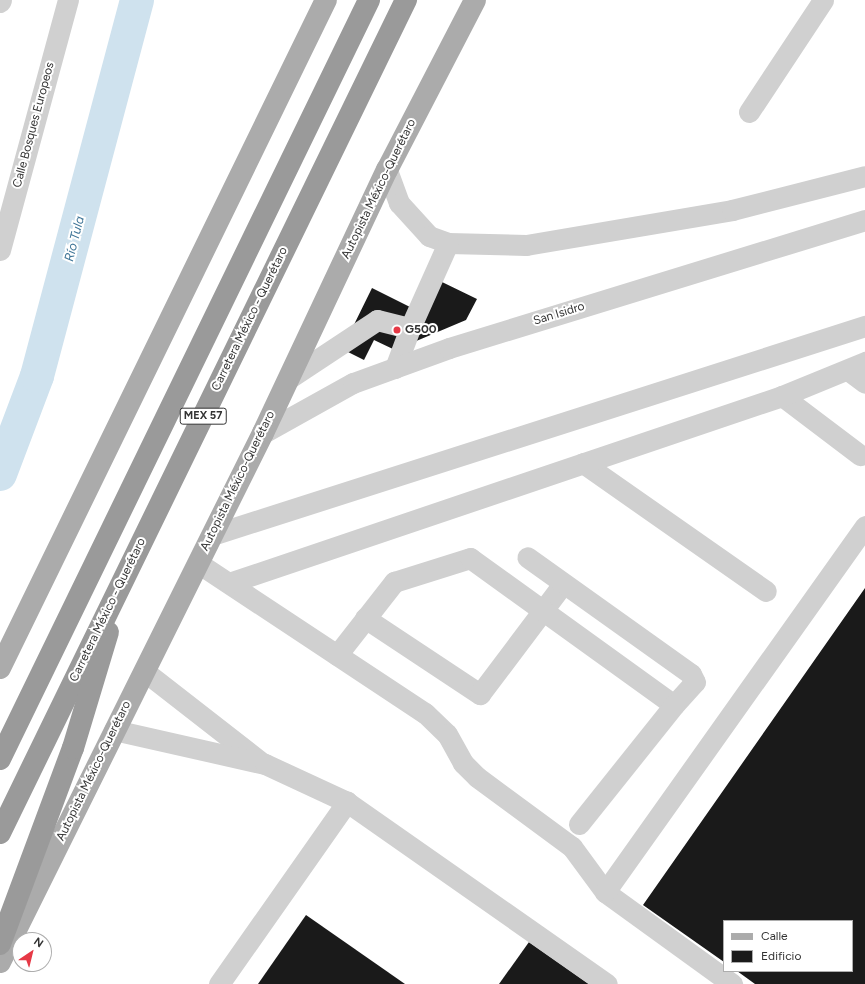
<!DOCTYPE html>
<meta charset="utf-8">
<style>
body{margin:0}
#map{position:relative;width:865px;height:984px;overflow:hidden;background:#fff;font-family:Figtree,sans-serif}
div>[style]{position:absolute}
.river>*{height:34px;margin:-17px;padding:0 17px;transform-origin:17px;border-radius:17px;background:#cfe2ee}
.building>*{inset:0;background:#1a1a1a}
.minor>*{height:21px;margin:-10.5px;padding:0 10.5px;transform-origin:10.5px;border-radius:10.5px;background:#d0d0d0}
.major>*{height:22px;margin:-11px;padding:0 11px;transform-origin:11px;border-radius:11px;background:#ababab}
.highway>*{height:22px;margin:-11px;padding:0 11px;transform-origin:11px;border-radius:11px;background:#9a9a9a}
.dots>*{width:11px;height:11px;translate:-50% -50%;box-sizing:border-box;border:2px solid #fff;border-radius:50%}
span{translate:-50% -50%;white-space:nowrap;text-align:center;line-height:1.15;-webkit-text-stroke:4px #fff;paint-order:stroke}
.shield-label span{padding:1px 3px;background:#fff;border:1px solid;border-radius:3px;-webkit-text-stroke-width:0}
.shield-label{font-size:11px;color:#333;font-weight:700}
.street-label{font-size:12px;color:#333}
.poi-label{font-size:12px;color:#333;font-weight:700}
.left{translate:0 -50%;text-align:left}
.water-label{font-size:13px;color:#3f7597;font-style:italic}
.legend{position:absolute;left:723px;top:920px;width:130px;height:52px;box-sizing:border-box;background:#fff;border:1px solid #adadad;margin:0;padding:5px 7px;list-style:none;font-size:12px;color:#333}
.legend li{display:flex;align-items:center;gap:8px;height:20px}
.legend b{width:20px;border:1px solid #adadad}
.north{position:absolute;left:12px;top:932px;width:40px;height:40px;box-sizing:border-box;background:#fff;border:1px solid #adadad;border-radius:50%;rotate:35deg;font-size:11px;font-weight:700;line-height:16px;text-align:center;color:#333}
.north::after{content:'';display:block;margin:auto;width:14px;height:18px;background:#e63946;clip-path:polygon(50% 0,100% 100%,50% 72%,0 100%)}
</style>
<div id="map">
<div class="river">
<div style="left:0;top:474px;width:105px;rotate:-69.3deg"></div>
<div style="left:37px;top:376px;width:389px;rotate:-75.1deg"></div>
</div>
<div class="building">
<div style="clip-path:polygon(442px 282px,477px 299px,466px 320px,395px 350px,374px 340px,364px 360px,342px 349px,372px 288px,416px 310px,431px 305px)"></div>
<div style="clip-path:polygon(865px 588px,865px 984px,755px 984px,737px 971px,852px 971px,852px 921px,724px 921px,724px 962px,643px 905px)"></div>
<div style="clip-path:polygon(306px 915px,405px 984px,258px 984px)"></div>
<div style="clip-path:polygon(529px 942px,589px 984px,499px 984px)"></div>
</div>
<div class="minor">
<div style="left:0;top:2px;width:2px;rotate:-63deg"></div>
<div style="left:749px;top:112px;width:134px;rotate:-56.5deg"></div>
<div style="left:387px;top:170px;width:35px;rotate:70deg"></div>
<div style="left:399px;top:203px;width:45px;rotate:47.7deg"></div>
<div style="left:429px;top:236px;width:20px;rotate:20deg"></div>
<div style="left:448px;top:243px;width:78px;rotate:1.5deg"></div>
<div style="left:526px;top:245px;width:209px;rotate:-9.6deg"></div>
<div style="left:732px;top:210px;width:137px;rotate:-14.3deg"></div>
<div style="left:0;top:250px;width:259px;rotate:-74.8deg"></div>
<div style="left:395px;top:368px;width:43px;rotate:-69.4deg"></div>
<div style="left:848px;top:370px;width:21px;rotate:37deg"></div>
<div style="left:288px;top:379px;width:107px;rotate:-33.5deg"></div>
<div style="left:377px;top:320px;width:34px;rotate:14deg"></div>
<div style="left:410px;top:328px;width:93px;rotate:-65.9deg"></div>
<div style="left:782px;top:396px;width:98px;rotate:37.1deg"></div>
<div style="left:263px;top:433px;width:103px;rotate:-29.1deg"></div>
<div style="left:353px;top:383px;width:102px;rotate:-20deg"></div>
<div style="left:449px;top:348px;width:435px;rotate:-17.1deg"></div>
<div style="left:583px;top:463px;width:223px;rotate:35deg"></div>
<div style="left:212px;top:535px;width:686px;rotate:-17.75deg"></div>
<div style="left:198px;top:563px;width:272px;rotate:33.5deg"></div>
<div style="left:425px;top:713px;width:30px;rotate:44deg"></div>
<div style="left:447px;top:734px;width:33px;rotate:61deg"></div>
<div style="left:463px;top:763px;width:20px;rotate:45deg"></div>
<div style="left:477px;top:777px;width:118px;rotate:36.4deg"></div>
<div style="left:572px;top:847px;width:56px;rotate:53.7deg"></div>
<div style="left:605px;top:892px;width:157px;rotate:35.9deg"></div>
<div style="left:229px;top:583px;width:584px;rotate:-18.68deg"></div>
<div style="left:782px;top:396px;width:90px;rotate:-22.3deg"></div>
<div style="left:365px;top:618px;width:138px;rotate:33.5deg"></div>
<div style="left:480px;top:694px;width:138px;rotate:-53deg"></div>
<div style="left:337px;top:655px;width:93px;rotate:-52deg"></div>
<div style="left:394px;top:582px;width:80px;rotate:-17.5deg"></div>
<div style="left:470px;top:558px;width:251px;rotate:35.8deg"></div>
<div style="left:674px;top:705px;width:31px;rotate:-48deg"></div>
<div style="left:695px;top:682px;width:9px;rotate:-117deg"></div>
<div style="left:691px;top:674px;width:201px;rotate:-144.5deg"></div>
<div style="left:144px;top:671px;width:148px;rotate:37.9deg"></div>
<div style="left:114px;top:730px;width:155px;rotate:12.7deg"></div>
<div style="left:265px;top:764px;width:90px;rotate:24.9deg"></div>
<div style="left:347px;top:802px;width:317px;rotate:35deg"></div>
<div style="left:579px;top:824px;width:152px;rotate:-51.4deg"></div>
<div style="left:605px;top:892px;width:449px;rotate:-54.6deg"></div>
<div style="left:219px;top:984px;width:223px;rotate:-54.9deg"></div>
</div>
<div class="major">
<div style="left:0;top:668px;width:743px;rotate:-63.99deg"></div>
<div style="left:0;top:962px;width:591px;rotate:-63.57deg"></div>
<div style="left:263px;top:433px;width:291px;rotate:-64.8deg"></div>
<div style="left:387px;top:170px;width:191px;rotate:-62.6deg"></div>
</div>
<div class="highway">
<div style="left:0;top:759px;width:844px;rotate:-64.07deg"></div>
<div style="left:0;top:833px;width:927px;rotate:-64.02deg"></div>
<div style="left:0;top:944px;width:209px;rotate:-69.6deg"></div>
<div style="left:73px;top:748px;width:121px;rotate:-73.2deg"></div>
</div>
<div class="dots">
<div style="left:397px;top:330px;background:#e63946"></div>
</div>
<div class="shield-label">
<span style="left:203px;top:416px">MEX 57</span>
</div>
<div class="street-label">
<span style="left:34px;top:125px;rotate:-75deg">Calle Bosques Europeos</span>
<span style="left:379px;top:189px;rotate:-64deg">Autopista México-Querétaro</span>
<span style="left:559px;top:314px;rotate:-17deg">San Isidro</span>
<span style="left:250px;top:319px;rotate:-64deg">Carretera México - Querétaro</span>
<span style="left:238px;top:481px;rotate:-64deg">Autopista México-Querétaro</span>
<span style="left:108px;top:610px;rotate:-64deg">Carretera México - Querétaro</span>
<span style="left:94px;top:771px;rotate:-64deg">Autopista México-Querétaro</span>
</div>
<div class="poi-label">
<span class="left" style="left:405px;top:330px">G500</span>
</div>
<div class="water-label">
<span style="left:75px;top:239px;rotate:-76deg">Río Tula</span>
</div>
<ul class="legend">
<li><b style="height:5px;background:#ababab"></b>Calle</li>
<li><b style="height:11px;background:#1a1a1a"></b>Edificio</li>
</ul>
<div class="north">N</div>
</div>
